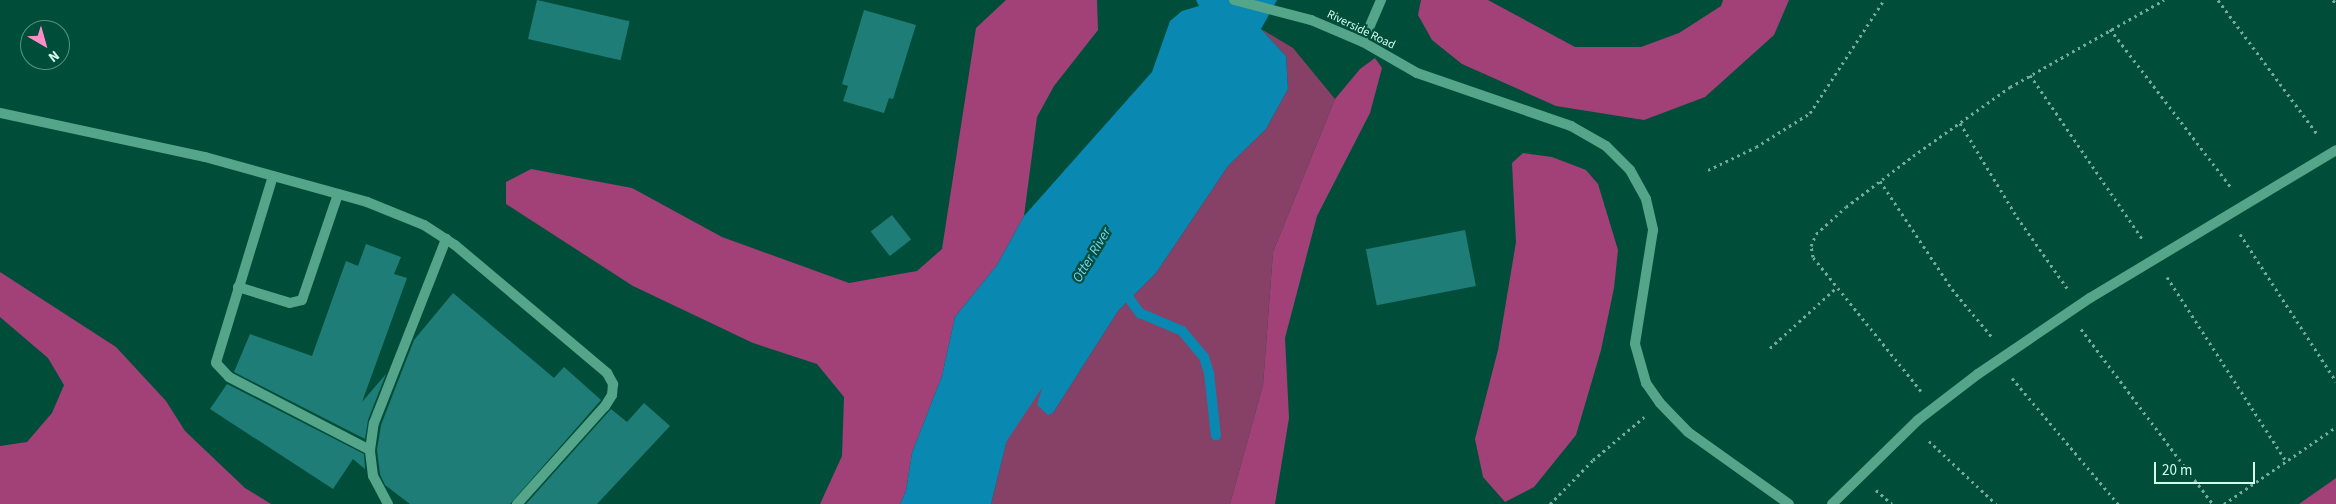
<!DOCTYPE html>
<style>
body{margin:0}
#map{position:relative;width:2336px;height:504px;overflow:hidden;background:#004e3a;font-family:"Source Sans 3",sans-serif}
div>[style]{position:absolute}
.green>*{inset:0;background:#874066}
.forest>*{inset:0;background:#a14177}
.water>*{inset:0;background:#0988b1}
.stream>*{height:10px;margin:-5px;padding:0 5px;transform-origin:5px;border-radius:5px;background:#0988b1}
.river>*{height:60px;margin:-30px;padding:0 30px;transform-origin:30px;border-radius:30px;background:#0988b1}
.building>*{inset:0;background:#1e7d77;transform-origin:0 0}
.path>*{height:3px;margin-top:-1.5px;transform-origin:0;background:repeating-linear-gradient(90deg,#72ac9a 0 2.5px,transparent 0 6.5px)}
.service>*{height:10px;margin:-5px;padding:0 5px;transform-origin:5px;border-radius:5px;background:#54a589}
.minor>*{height:10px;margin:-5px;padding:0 5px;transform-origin:5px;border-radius:5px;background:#54a589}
span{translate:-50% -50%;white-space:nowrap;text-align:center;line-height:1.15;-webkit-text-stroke:4.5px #004e3a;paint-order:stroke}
.street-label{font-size:12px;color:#d4fdec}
.water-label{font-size:14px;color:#7ad4fc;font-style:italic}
.north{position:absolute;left:20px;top:20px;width:50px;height:50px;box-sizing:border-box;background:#004e3a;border:1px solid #559481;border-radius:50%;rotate:142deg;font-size:14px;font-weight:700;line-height:20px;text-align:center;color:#d4fdec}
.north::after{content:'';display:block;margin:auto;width:18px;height:22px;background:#fa8fc7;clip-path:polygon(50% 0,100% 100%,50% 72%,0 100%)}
.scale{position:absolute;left:2154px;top:462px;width:101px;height:22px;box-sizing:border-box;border:2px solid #d4fdec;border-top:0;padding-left:6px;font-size:15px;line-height:18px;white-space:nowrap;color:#d4fdec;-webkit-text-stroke:4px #004e3a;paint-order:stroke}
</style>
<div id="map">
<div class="green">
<div style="clip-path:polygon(1261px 29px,1293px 48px,1335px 99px,1273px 252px,1263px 385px,1230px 504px,991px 504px,1040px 306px,1055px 279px,1087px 238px,1106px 245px,1101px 266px,1080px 311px,1054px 348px,1053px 413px,1118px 311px,1156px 273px,1228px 166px,1266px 129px,1288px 89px,1286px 56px)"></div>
</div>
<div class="forest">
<div style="clip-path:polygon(1006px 0,1097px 0,1098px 30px,1054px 86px,1037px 117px,1024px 216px,997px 265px,955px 317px,942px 376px,912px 453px,906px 491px,900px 504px,820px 504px,842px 456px,844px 397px,817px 364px,753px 343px,633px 286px,506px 204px,506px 182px,531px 169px,632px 188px,722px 237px,849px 283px,917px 271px,942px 249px,976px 28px)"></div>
<div style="clip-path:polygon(1421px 0,1488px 0,1575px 47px,1641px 47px,1679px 33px,1721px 6px,1723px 0,1789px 0,1774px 35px,1705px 97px,1644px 120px,1556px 106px,1462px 64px,1432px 40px,1418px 15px)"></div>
<div style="clip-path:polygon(1375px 58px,1382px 68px,1370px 113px,1317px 216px,1285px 338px,1289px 418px,1275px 504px,1230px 504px,1263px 385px,1273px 252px,1335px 99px,1360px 69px)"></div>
<div style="clip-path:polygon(1523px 153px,1552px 157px,1586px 170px,1598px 184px,1618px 250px,1614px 288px,1601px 350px,1576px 435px,1534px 487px,1505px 502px,1483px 477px,1475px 439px,1498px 350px,1516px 242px,1512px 163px)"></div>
<div style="clip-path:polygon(0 272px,116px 347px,166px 401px,185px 431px,245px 488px,271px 504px,0 504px,0 446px,27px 442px,52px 413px,64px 385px,48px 358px,0 317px)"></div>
<div style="clip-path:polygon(2336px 478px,2336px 504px,2299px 504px)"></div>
</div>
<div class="water">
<div style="clip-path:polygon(1196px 0,1277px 0,1261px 29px,1286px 56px,1288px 89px,1266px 129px,1228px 166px,1156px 273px,1118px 311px,1053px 413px,1048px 415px,1037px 405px,1054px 348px,1080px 311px,1101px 266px,1106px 245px,1087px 238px,1069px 257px,1040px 307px,991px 504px,900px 504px,906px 491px,912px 453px,942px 376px,955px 317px,997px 265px,1024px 216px,1152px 72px,1170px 21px,1182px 11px,1199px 6px)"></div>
</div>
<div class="stream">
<div style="left:1123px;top:290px;width:29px;rotate:54deg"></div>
<div style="left:1140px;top:313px;width:46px;rotate:23.2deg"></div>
<div style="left:1182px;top:331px;width:34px;rotate:50deg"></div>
<div style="left:1204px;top:357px;width:17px;rotate:73deg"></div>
<div style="left:1209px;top:373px;width:63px;rotate:83.7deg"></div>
</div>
<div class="river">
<div style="left:940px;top:504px;width:83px;rotate:-62.8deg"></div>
<div style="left:978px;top:430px;width:162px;rotate:-56.3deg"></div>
<div style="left:1068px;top:295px;width:144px;rotate:-59deg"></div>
</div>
<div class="building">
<div style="left:537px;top:0;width:95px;height:40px;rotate:13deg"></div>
<div style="clip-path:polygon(864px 10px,916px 25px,893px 99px,889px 98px,884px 113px,843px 101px,848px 86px,842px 84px)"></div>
<div style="left:892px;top:215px;width:31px;height:27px;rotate:52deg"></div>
<div style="left:1465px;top:230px;width:57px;height:101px;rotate:79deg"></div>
<div style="clip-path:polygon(366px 244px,401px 257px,394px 274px,407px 278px,362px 402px,386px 374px,368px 420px,365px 439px,234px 372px,250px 334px,312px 356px,346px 261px,358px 266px)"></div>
<div style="clip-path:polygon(453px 293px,554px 378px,564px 367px,601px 400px,510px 504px,410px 504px,385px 485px,380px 474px,377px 450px,381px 425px,414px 340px)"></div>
<div style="clip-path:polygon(227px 384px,364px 454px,365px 469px,353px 459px,333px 489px,210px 409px)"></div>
<div style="clip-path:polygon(644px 403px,670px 426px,597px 504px,526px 504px,611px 409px,627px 422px)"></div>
</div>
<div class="path">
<div style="left:2218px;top:0;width:167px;rotate:53.5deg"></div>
<div style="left:2333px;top:0;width:5px;rotate:53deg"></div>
<div style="left:2110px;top:29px;width:199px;rotate:52.6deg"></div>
<div style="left:2030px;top:75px;width:200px;rotate:55.6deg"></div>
<div style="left:1960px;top:123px;width:110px;rotate:58.8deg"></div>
<div style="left:2017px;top:217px;width:87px;rotate:54.8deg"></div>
<div style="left:1708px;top:170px;width:53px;rotate:-25.6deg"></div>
<div style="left:1756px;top:147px;width:64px;rotate:-32.2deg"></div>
<div style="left:1810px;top:113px;width:135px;rotate:-56.8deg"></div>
<div style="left:1880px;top:181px;width:130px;rotate:56.3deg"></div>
<div style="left:1952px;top:289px;width:62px;rotate:50.2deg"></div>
<div style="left:2240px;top:234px;width:176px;rotate:56.9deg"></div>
<div style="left:2167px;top:277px;width:219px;rotate:57.1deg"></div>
<div style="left:2081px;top:329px;width:219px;rotate:53deg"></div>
<div style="left:1770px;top:348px;width:91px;rotate:-42.3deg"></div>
<div style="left:2012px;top:378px;width:165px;rotate:49.9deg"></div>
<div style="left:1921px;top:391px;width:172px;rotate:-128.9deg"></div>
<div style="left:1813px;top:257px;width:11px;rotate:-100deg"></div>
<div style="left:1811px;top:246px;width:13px;rotate:-67deg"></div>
<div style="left:1816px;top:234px;width:40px;rotate:-42deg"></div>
<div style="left:1846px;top:207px;width:84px;rotate:-37.3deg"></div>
<div style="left:1913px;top:156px;width:119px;rotate:-35.4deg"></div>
<div style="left:2010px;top:87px;width:177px;rotate:-29.5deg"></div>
<div style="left:1929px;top:441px;width:92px;rotate:43.2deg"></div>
<div style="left:1876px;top:490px;width:21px;rotate:41deg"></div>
<div style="left:1550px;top:504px;width:62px;rotate:-45.7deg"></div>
<div style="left:1593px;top:460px;width:67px;rotate:-40.1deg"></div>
<div style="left:2224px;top:504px;width:136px;rotate:-34.5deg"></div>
</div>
<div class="service">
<div style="left:1363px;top:42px;width:46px;rotate:-66.8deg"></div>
<div style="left:1417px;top:73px;width:163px;rotate:19deg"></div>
<div style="left:1571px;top:126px;width:40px;rotate:29.7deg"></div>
<div style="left:1606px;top:146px;width:34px;rotate:45deg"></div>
<div style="left:1630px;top:170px;width:33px;rotate:61deg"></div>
<div style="left:1646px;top:199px;width:32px;rotate:77deg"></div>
<div style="left:1653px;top:230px;width:115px;rotate:99deg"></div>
<div style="left:1635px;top:344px;width:41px;rotate:74.2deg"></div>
<div style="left:1646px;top:383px;width:24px;rotate:55deg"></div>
<div style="left:1660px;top:403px;width:40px;rotate:46deg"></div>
<div style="left:1688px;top:432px;width:124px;rotate:35.5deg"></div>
<div style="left:0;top:113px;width:210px;rotate:12.1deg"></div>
<div style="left:205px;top:157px;width:168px;rotate:15.5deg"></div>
<div style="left:367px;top:202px;width:61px;rotate:22deg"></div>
<div style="left:424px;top:225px;width:37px;rotate:33deg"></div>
<div style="left:455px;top:245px;width:199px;rotate:40.1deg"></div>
<div style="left:607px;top:373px;width:13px;rotate:61deg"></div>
<div style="left:613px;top:384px;width:11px;rotate:95deg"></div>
<div style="left:612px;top:395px;width:13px;rotate:122deg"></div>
<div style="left:605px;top:406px;width:132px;rotate:131.9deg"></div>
<div style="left:273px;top:176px;width:195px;rotate:107deg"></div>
<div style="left:216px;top:363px;width:19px;rotate:47deg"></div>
<div style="left:229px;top:377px;width:159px;rotate:27.4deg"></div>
<div style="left:238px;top:287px;width:54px;rotate:17.1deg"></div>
<div style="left:290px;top:303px;width:12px;rotate:-14deg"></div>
<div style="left:302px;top:300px;width:112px;rotate:-71.2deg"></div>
<div style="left:388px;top:504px;width:32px;rotate:-118deg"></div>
<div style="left:373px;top:476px;width:26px;rotate:-97deg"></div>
<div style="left:370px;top:450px;width:27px;rotate:-82deg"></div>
<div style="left:374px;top:423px;width:198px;rotate:-68.6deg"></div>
<div style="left:1832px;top:504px;width:120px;rotate:-44.3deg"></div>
<div style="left:1918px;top:420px;width:76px;rotate:-37.5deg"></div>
<div style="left:1978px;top:374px;width:135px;rotate:-34.2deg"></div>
<div style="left:2090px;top:298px;width:287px;rotate:-31deg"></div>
</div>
<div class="minor">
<div style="left:1234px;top:0;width:80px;rotate:14.6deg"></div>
<div style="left:1311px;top:20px;width:56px;rotate:22.9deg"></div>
<div style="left:1363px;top:42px;width:62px;rotate:29.9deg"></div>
</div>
<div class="street-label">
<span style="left:1361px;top:30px;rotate:26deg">Riverside Road</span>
</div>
<div class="water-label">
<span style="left:1092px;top:255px;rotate:-59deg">Otter River</span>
</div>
<div class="north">N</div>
<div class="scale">20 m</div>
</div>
